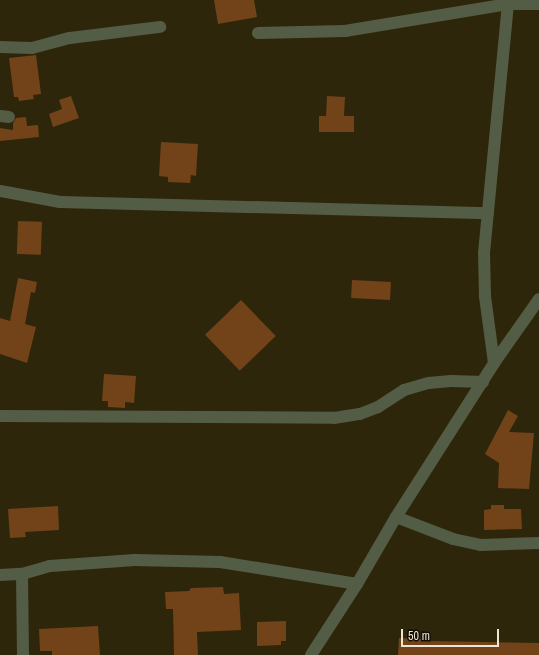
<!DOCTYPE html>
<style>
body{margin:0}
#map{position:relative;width:539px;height:655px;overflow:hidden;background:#2e260a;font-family:"Archivo Narrow",sans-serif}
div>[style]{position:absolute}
.building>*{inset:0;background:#724219;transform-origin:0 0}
.minor>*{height:12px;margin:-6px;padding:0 6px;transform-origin:6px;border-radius:6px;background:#535d45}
span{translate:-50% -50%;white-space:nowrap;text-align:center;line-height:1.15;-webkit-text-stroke:4px #130f05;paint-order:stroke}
.scale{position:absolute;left:401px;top:629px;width:98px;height:18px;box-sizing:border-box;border:2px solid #ebe6d6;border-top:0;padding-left:5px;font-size:12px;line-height:14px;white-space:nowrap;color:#ebe6d6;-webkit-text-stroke:3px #130f05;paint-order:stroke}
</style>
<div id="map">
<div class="building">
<div style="clip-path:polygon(214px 0,254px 0,257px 17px,218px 24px)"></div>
<div style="clip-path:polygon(36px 55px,41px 94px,33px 95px,34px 99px,19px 101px,18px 97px,14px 97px,9px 58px)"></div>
<div style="clip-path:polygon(71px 96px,79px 118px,53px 127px,49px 114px,62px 109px,59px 100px)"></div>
<div style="clip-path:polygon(327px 96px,345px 97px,344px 116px,354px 116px,354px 132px,319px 132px,319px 116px,326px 116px)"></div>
<div style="clip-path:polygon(26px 117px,27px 126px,38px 125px,39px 137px,0 141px,0 128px,13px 130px,13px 123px,16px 118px)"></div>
<div style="clip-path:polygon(161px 142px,198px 144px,196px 176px,191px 175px,190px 183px,168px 182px,168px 177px,159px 176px)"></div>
<div style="left:18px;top:221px;width:24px;height:33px;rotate:2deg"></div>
<div style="clip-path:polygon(18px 278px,37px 282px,35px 293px,31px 292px,25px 324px,36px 327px,27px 363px,0 354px,0 318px,10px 321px)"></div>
<div style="left:352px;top:280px;width:39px;height:18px;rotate:3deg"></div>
<div style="left:241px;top:300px;width:50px;height:50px;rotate:46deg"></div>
<div style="clip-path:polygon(104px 374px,136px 376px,134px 403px,125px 402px,125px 408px,108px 407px,108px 401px,102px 401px)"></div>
<div style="clip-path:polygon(508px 410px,518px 416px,509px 432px,534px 433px,529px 489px,498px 488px,499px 463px,485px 454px)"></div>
<div style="clip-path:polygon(491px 505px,504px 505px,504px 509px,521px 509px,522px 529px,484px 530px,484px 510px,491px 509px)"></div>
<div style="clip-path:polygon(58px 506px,59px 530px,25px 532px,26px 537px,10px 538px,8px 509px)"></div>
<div style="clip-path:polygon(223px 587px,224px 594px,239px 593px,241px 630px,197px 632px,198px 655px,174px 655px,173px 609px,166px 609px,165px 592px,189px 591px,191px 588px)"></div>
<div style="clip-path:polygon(286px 621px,286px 641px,281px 641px,281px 645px,257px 646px,257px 622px)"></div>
<div style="clip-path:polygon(98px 626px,100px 655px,52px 655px,52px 651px,40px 651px,39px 629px)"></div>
<div style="clip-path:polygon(399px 638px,427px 639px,427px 641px,539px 643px,539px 655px,398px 655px)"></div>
</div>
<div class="minor">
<div style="left:258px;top:33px;width:87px;rotate:-1.3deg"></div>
<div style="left:345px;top:31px;width:165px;rotate:-9.4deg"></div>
<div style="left:508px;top:4px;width:31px"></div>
<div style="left:0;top:47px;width:32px;rotate:2deg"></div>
<div style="left:32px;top:48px;width:39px;rotate:-15deg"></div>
<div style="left:70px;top:38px;width:91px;rotate:-7deg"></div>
<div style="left:0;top:116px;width:9px;rotate:6deg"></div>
<div style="left:0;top:191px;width:61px;rotate:10.4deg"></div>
<div style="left:60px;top:202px;width:428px;rotate:1.5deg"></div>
<div style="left:494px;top:363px;width:68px;rotate:-97.7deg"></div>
<div style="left:485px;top:296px;width:43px;rotate:-91.3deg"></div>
<div style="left:484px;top:253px;width:250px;rotate:-84.5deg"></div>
<div style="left:0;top:416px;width:334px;rotate:0.3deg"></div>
<div style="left:334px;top:418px;width:26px;rotate:-9deg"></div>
<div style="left:360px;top:414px;width:19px;rotate:-21deg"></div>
<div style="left:378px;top:407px;width:31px;rotate:-33deg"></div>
<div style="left:404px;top:390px;width:26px;rotate:-16deg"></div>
<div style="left:429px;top:383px;width:22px;rotate:-5deg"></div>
<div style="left:451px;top:381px;width:32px;rotate:2deg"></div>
<div style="left:396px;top:517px;width:61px;rotate:21.1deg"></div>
<div style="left:453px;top:539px;width:29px;rotate:12deg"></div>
<div style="left:481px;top:545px;width:58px;rotate:-2deg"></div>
<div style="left:22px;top:574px;width:81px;rotate:89.3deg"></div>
<div style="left:0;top:575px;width:22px;rotate:-3deg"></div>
<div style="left:22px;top:574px;width:29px;rotate:-16deg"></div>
<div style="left:50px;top:566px;width:85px;rotate:-4deg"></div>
<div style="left:135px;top:560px;width:85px;rotate:1.3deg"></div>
<div style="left:220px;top:562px;width:139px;rotate:9.1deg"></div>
<div style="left:311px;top:655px;width:85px;rotate:-57.1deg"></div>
<div style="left:357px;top:584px;width:78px;rotate:-59.8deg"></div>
<div style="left:396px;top:517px;width:183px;rotate:-57.5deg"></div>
<div style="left:494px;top:363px;width:78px;rotate:-54.9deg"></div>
</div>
<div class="scale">50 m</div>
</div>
